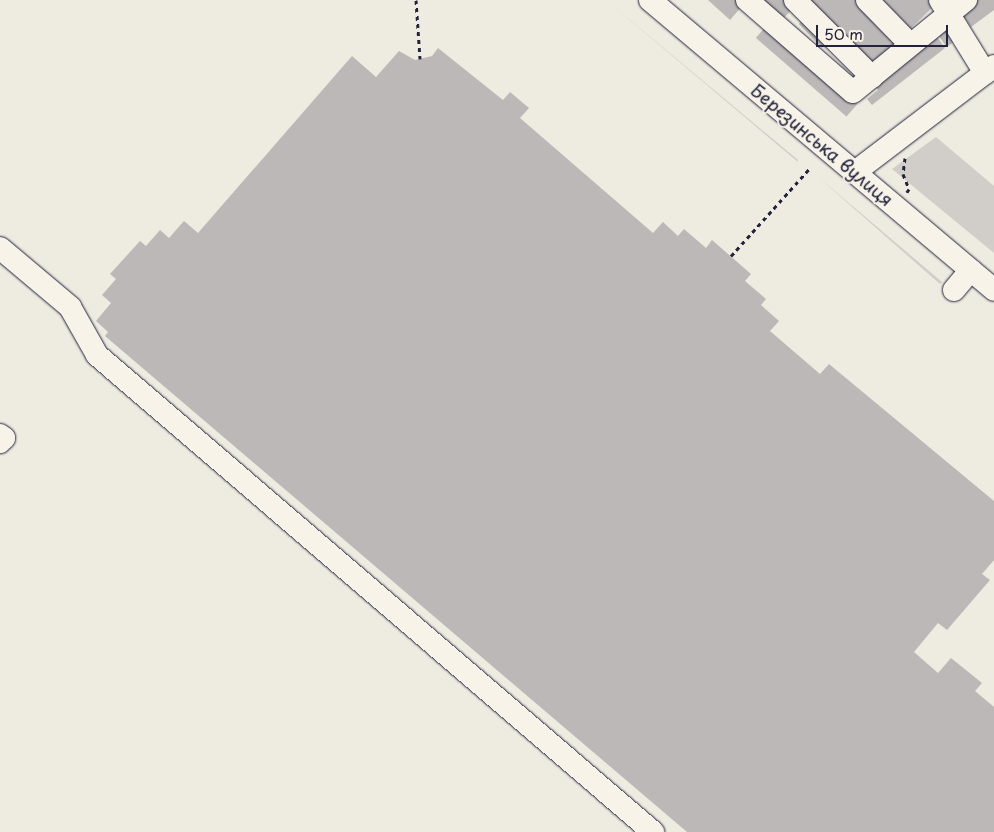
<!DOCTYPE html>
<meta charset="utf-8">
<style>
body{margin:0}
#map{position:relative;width:994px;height:832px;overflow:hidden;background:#eeebe1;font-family:"Playpen Sans",sans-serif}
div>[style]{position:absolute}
.green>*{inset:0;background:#d1cdc9}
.building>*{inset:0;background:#bbb8b7;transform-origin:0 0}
.path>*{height:3px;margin-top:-1.5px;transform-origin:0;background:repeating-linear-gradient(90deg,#22223b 0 4px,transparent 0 8px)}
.roads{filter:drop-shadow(0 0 1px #22223b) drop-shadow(0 0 1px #22223b)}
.minor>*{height:22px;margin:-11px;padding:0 11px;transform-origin:11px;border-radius:11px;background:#f7f3e8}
span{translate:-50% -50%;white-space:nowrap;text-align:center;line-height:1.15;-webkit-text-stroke:4px #f7f3e8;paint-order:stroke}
.street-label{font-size:18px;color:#22223b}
.scale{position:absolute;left:816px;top:25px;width:132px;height:22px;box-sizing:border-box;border:2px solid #22223b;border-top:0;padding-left:6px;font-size:15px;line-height:18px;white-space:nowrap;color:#22223b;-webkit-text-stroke:4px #f7f3e8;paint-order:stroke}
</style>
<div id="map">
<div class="green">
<div style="clip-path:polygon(606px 0,798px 160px,798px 162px)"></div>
<div style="clip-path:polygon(936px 137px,994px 186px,994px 253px,892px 169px)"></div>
<div style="clip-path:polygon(817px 176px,942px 282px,940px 284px)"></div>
</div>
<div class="building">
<div style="clip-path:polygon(708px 0,737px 0,743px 5px,730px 20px)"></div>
<div style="clip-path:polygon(763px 0,788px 0,795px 6px,782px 20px)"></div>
<div style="clip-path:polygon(808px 0,860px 0,900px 40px,871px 66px)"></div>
<div style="clip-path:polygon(882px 0,931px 0,935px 5px,910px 29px)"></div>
<div style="clip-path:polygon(977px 0,994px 0,994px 10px,971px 27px,961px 12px)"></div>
<div style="left:806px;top:17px;width:33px;height:10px;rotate:46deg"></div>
<div style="left:767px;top:25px;width:120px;height:17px;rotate:41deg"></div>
<div style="left:944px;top:28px;width:17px;height:9px;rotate:54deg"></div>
<div style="clip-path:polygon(935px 34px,945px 48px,872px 105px,867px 99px,878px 90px,872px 82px)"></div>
<div style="clip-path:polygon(438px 48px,503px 100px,510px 92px,529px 108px,520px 118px,653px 233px,663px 222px,678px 236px,684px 229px,706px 248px,712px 240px,751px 274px,745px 281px,766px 299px,761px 305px,779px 321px,770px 331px,820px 374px,829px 364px,994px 501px,994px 560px,982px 574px,990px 580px,947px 630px,938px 623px,914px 652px,938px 673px,951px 658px,982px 683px,975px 691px,994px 707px,994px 832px,687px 832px,105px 336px,108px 332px,96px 321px,111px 303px,102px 295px,116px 279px,110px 274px,140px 241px,146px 246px,160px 230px,169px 238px,184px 221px,198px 233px,352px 56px,376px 77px,399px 51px,415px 60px,432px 56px)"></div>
</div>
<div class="path">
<div style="left:416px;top:0;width:59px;rotate:86.1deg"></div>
<div style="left:905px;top:158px;width:16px;rotate:97deg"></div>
<div style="left:903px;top:174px;width:16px;rotate:68deg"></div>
<div style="left:909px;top:189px;width:4px;rotate:124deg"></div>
<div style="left:731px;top:256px;width:118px;rotate:-48.1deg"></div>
</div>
<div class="roads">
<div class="minor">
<div style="left:650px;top:0;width:450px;rotate:40.1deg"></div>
<div style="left:747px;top:0;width:140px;rotate:41deg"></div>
<div style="left:853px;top:92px;width:146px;rotate:-39.2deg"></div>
<div style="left:795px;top:0;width:109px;rotate:45deg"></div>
<div style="left:867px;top:0;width:62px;rotate:45.7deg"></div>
<div style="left:940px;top:0;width:86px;rotate:58.3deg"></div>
<div style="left:855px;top:172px;width:175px;rotate:-37.3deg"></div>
<div style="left:0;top:248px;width:92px;rotate:40.1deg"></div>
<div style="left:70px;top:307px;width:55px;rotate:60.6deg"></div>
<div style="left:97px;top:355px;width:733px;rotate:40.63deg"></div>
<div style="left:954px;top:290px;width:26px;rotate:-50deg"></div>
<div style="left:0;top:435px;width:5px;rotate:37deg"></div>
<div style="left:4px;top:438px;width:6px;rotate:135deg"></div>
</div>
</div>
<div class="street-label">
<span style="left:822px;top:145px;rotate:40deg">Березинська вулиця</span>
</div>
<div class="scale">50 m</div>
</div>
